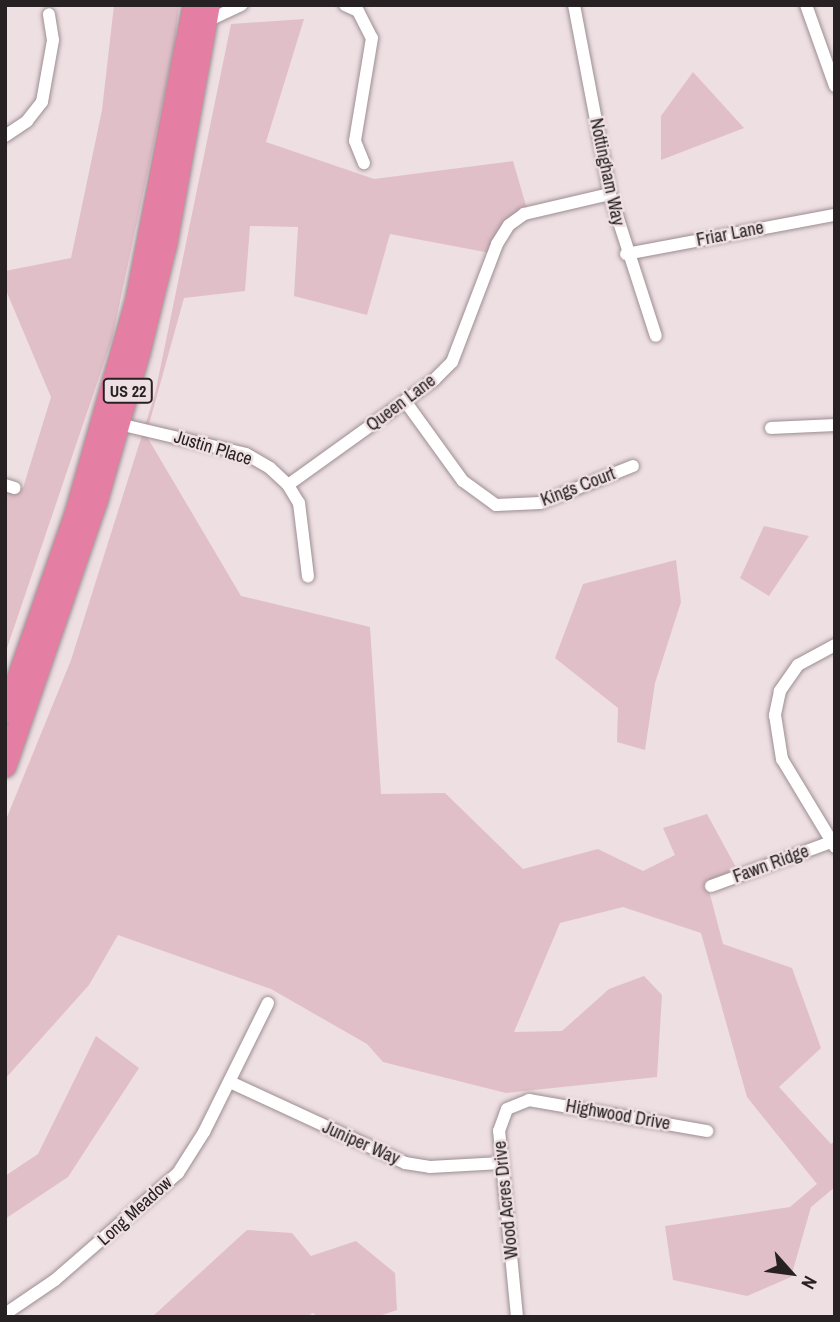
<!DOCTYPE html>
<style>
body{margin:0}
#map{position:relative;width:840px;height:1322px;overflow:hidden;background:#eedfe3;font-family:"Archivo Narrow",sans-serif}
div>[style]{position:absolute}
.green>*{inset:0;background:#e1bfc8}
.roads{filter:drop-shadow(0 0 2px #9c8e92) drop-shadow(0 0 2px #9c8e92)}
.minor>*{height:12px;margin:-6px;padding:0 6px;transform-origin:6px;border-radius:6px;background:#fff}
.trunk>*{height:21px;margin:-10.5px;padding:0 10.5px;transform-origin:10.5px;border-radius:10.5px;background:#e47ea3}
span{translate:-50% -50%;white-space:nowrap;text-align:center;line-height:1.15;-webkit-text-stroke:5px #eedfe3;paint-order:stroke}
.shield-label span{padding:2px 5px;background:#eedfe3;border:2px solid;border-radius:5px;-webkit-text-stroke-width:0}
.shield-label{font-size:16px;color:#272123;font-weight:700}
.street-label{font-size:18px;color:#272123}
.frame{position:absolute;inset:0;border:7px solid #272123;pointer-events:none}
.north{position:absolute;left:756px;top:1238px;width:70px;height:70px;-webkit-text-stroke:5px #eedfe3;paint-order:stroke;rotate:118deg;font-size:19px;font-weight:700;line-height:28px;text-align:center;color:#272123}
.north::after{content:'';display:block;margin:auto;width:24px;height:32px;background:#272123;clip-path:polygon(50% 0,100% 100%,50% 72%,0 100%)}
</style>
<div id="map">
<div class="green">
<div style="clip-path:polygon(114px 5px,179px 5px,174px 49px,112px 339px,5px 654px,5px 491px,8px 484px,23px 488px,51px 397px,5px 288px,5px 271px,71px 258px,102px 110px)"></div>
<div style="clip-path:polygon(304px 19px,266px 142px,374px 179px,513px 161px,529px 216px,506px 229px,490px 253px,390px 234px,367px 315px,294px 296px,298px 227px,250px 226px,245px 291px,184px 298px,146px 435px,241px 596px,370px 627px,381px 794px,445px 793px,523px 869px,598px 849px,643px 871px,675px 855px,663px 828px,707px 814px,739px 873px,707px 883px,723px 944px,792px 968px,821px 1048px,779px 1087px,831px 1144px,835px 1141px,835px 1187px,811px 1207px,791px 1277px,747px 1296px,673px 1280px,665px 1226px,790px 1207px,817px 1184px,747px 1097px,701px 933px,623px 907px,560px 923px,514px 1032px,562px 1031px,609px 989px,644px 976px,662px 995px,657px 1077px,506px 1093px,383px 1062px,367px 1044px,271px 989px,118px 935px,89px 985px,5px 1079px,5px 822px,71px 660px,155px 394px,231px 24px)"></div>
<div style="clip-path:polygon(693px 72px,744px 128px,661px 160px,661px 116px)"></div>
<div style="clip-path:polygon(764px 526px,809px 536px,769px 596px,740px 578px)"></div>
<div style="clip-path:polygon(676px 560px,681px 602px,655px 683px,645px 750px,617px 742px,618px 708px,555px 658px,583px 584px)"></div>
<div style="clip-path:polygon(96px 1036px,139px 1068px,68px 1177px,5px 1219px,5px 1176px,38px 1154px)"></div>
<div style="clip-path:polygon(247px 1230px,292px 1233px,311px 1256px,356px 1241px,395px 1273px,397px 1310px,376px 1317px,318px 1317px,313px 1313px,306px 1317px,152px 1317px)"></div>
</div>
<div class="roads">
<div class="minor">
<div style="left:345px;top:5px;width:14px;rotate:25deg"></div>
<div style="left:358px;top:11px;width:30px;rotate:63deg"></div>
<div style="left:372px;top:38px;width:104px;rotate:99.4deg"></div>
<div style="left:355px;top:141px;width:24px;rotate:68deg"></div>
<div style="left:574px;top:5px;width:192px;rotate:79.2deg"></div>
<div style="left:610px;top:194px;width:149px;rotate:72.1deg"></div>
<div style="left:806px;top:5px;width:86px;rotate:70.3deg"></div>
<div style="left:207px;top:21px;width:38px;rotate:-25deg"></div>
<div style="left:5px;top:136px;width:27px;rotate:-34deg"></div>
<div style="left:27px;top:121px;width:24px;rotate:-52deg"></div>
<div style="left:42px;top:102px;width:63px;rotate:-79.9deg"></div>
<div style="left:53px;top:40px;width:26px;rotate:-99deg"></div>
<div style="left:626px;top:254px;width:213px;rotate:-10.6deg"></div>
<div style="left:405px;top:401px;width:99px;rotate:54.1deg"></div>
<div style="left:463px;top:481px;width:41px;rotate:36deg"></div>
<div style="left:496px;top:505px;width:44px;rotate:-2.6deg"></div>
<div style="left:540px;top:503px;width:100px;rotate:-21.7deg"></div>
<div style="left:119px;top:424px;width:130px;rotate:13.3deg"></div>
<div style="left:246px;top:454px;width:28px;rotate:30deg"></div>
<div style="left:270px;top:468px;width:25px;rotate:43deg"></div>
<div style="left:288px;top:485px;width:21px;rotate:59deg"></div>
<div style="left:299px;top:503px;width:74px;rotate:83deg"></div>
<div style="left:771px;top:428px;width:64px;rotate:-2.7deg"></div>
<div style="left:5px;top:485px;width:10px;rotate:17deg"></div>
<div style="left:288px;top:485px;width:180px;rotate:-35.7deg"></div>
<div style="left:434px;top:380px;width:25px;rotate:-45deg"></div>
<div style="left:452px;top:362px;width:126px;rotate:-69.1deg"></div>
<div style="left:497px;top:244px;width:22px;rotate:-58deg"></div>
<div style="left:509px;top:225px;width:19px;rotate:-36deg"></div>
<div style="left:524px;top:214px;width:88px;rotate:-13.1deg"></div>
<div style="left:835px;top:645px;width:42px;rotate:151.6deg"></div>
<div style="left:798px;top:665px;width:32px;rotate:125deg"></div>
<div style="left:780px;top:691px;width:25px;rotate:102deg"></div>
<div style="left:775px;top:715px;width:45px;rotate:81deg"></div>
<div style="left:782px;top:759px;width:103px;rotate:58.9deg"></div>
<div style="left:711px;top:886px;width:128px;rotate:-20.1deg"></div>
<div style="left:230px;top:1082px;width:193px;rotate:24.8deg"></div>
<div style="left:405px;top:1163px;width:25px;rotate:9deg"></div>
<div style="left:430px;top:1167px;width:71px;rotate:-3.2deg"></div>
<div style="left:5px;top:1314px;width:60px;rotate:-34.2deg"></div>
<div style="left:55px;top:1280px;width:163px;rotate:-41deg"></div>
<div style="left:178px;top:1173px;width:49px;rotate:-57.6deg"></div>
<div style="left:204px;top:1132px;width:144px;rotate:-63.6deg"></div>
<div style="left:517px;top:1317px;width:187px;rotate:-95.5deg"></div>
<div style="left:499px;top:1131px;width:23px;rotate:-70deg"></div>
<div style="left:507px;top:1109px;width:24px;rotate:-22deg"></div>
<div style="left:529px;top:1100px;width:181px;rotate:9.9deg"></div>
</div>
<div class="trunk">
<div style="left:5px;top:713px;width:212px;rotate:-70.7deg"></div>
<div style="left:75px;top:513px;width:218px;rotate:-74.1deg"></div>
<div style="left:135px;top:303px;width:304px;rotate:-79deg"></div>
<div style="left:5px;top:766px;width:279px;rotate:-71deg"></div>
<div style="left:96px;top:502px;width:156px;rotate:-74deg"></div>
<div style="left:139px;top:352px;width:112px;rotate:-76.1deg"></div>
<div style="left:166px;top:243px;width:242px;rotate:-79.8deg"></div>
</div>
</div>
<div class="shield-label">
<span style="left:128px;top:391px">US 22</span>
</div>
<div class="street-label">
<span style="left:607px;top:172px;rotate:78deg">Nottingham Way</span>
<span style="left:730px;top:234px;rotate:-11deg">Friar Lane</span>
<span style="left:401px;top:403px;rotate:-37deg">Queen Lane</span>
<span style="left:213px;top:448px;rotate:17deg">Justin Place</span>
<span style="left:578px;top:487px;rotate:-21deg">Kings Court</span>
<span style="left:771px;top:864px;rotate:-20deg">Fawn Ridge</span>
<span style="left:618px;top:1115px;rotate:10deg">Highwood Drive</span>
<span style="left:361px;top:1143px;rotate:24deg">Juniper Way</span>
<span style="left:506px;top:1200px;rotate:-96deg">Wood Acres Drive</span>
<span style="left:135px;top:1211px;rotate:-42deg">Long Meadow</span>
</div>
<div class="frame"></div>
<div class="north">N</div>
</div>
